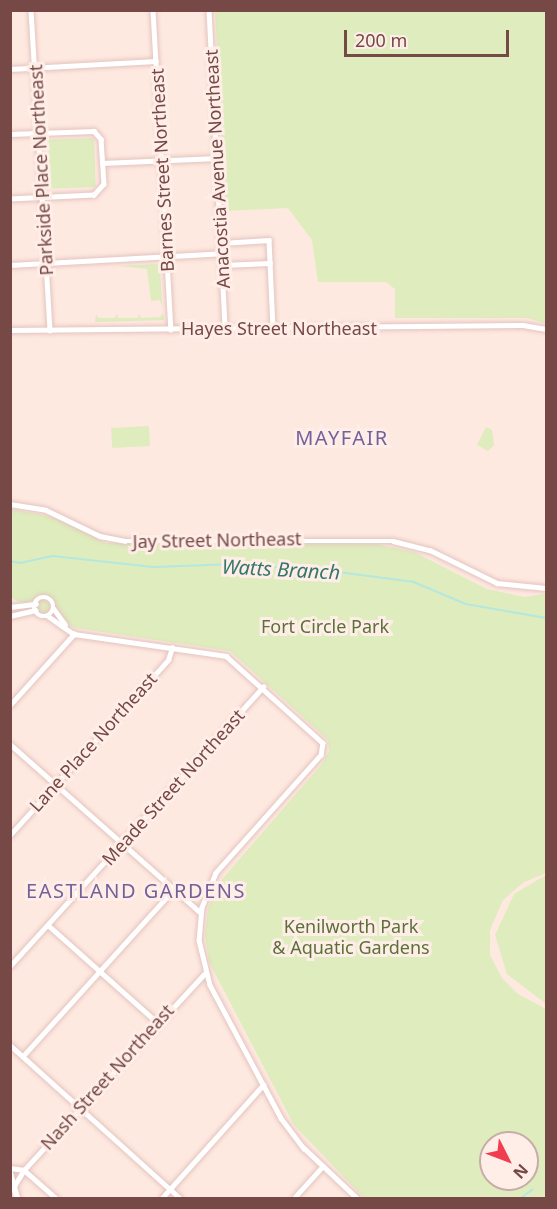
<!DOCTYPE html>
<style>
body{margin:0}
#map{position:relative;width:557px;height:1209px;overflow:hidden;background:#fee9e0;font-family:"Noto Sans",sans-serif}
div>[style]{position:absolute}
.green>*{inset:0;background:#dfecbe;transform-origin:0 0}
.stream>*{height:1.5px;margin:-0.75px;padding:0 0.75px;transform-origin:0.75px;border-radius:0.75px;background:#b4e8df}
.roads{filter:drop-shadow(0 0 2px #e4c4bf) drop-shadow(0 0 2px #e4c4bf)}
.minor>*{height:4.5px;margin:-2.25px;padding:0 2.25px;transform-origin:2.25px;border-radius:2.25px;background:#fff}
.minor>.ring{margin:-2.25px;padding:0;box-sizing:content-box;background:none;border:4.5px solid #fff;border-radius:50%}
.secondary>*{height:6px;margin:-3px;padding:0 3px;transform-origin:3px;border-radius:3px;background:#fff}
span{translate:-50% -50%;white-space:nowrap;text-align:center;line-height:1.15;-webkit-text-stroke:6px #ffeee8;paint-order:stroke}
.street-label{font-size:18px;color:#764846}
.park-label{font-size:18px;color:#5b7138}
.neighbourhood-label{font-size:20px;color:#74619a;letter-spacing:1.5px}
.water-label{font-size:20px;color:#36766b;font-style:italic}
.frame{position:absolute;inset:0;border:12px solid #764846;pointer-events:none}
.north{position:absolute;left:479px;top:1131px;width:60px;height:60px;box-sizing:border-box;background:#ffeee8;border:2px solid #c8aca7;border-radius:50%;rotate:132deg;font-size:16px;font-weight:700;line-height:24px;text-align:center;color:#764846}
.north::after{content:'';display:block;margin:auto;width:21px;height:27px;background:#f03d50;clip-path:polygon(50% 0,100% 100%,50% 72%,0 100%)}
.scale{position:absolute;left:344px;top:30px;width:165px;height:27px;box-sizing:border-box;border:3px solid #764846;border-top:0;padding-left:8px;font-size:18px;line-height:21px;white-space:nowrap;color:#764846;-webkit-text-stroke:4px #ffeee8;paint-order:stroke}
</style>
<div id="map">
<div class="green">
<div style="clip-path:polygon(215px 11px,546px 11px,546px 324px,528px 318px,395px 318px,395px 289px,386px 282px,318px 282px,312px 240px,288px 208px,226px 211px)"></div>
<div style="left:94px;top:138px;width:49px;height:46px;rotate:88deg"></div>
<div style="clip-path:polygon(159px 264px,160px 266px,162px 307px,160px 300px,151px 301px,147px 269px,119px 266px)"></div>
<div style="clip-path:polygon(117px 313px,118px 318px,138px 318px,139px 313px,141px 318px,160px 317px,163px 313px,164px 320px,95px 322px,96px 314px,98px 318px,115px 318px)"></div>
<div style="left:149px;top:426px;width:20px;height:38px;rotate:87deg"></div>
<div style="clip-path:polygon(486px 427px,492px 430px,494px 445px,488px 451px,477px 445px)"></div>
<div style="clip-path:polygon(evenodd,11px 509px,54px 517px,106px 543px,376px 544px,414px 552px,487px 589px,524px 597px,546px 594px,546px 873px,524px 882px,503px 900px,490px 930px,490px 955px,502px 978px,518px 994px,546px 1009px,546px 1198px,364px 1198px,294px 1125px,209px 962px,205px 935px,208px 909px,218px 884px,322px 764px,329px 751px,328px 740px,230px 651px,75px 628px,11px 598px,11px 509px,491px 1143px,527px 1143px,527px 1179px,491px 1179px,491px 1143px)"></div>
<div style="clip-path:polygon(546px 875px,546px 1004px,507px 974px,495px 935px,514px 894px)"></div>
</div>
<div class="stream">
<div style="left:10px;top:561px;width:10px;rotate:11deg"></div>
<div style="left:20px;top:563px;width:34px;rotate:-12deg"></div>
<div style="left:53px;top:556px;width:103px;rotate:6.2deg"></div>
<div style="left:155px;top:567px;width:80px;rotate:-2.1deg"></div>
<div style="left:235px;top:564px;width:103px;rotate:4.4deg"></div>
<div style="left:338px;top:572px;width:77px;rotate:7.5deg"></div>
<div style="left:414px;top:582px;width:56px;rotate:22.9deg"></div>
<div style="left:466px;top:604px;width:81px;rotate:9.9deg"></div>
<div style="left:423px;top:1198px;width:16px"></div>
<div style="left:521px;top:1198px;width:14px;rotate:-36deg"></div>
</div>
<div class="roads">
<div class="minor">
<div style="left:31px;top:10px;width:321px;rotate:86.6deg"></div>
<div style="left:153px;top:10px;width:320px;rotate:86.8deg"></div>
<div style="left:209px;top:10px;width:318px;rotate:87.1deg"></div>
<div style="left:10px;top:69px;width:146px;rotate:-3.1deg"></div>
<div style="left:10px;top:134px;width:84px;rotate:-2deg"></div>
<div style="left:94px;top:131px;width:11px;rotate:49deg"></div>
<div style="left:101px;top:139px;width:45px;rotate:86.2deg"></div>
<div style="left:104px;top:184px;width:15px;rotate:132deg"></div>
<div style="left:94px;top:195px;width:84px;rotate:177.3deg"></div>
<div style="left:102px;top:163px;width:115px;rotate:-2.5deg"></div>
<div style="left:221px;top:243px;width:48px;rotate:-3.6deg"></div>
<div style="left:269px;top:240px;width:88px;rotate:87.4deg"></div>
<div style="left:10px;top:265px;width:212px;rotate:-3.2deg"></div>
<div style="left:222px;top:265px;width:48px;rotate:-2.4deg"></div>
<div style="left:10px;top:330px;width:513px;rotate:-0.56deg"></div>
<div style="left:523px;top:325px;width:23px;rotate:10deg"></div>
<div style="left:10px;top:504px;width:36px;rotate:9deg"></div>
<div style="left:46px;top:510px;width:60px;rotate:25.7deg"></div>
<div style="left:100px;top:536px;width:25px;rotate:11deg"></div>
<div style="left:125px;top:541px;width:268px"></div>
<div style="left:393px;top:541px;width:38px;rotate:14deg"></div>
<div style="left:430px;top:550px;width:75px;rotate:26.2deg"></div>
<div style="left:497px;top:583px;width:49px;rotate:5.8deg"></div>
<div class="ring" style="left:34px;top:597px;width:15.5px;height:15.5px"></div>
<div style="left:10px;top:607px;width:26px;rotate:-7deg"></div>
<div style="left:54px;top:609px;width:19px;rotate:54deg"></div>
<div style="left:10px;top:616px;width:26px;rotate:-13deg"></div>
<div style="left:48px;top:616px;width:32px;rotate:35deg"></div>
<div style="left:74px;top:634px;width:154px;rotate:8.2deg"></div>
<div style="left:226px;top:656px;width:130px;rotate:41.9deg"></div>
<div style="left:323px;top:743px;width:12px;rotate:99deg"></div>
<div style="left:321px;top:755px;width:158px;rotate:131.7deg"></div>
<div style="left:216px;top:873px;width:37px;rotate:112deg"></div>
<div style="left:202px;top:907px;width:33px;rotate:95deg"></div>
<div style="left:199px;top:940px;width:46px;rotate:76.3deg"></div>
<div style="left:210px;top:985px;width:151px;rotate:61.9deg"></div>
<div style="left:281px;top:1118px;width:38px;rotate:53deg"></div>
<div style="left:304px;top:1148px;width:73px;rotate:43.3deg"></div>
<div style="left:10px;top:705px;width:96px;rotate:-48deg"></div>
<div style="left:10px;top:744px;width:254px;rotate:41.5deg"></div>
<div style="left:10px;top:835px;width:236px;rotate:-47.9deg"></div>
<div style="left:168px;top:660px;width:13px;rotate:-72deg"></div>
<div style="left:48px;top:925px;width:146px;rotate:41.7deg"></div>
<div style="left:10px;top:966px;width:377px;rotate:-47.8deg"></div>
<div style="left:10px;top:1045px;width:229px;rotate:42deg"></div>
<div style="left:23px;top:1056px;width:224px;rotate:-47.9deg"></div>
<div style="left:10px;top:1168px;width:14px;rotate:8deg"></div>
<div style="left:24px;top:1170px;width:43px;rotate:41.2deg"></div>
<div style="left:14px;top:1186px;width:19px;rotate:-58deg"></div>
<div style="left:24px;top:1170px;width:268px;rotate:-47.4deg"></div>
<div style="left:162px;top:1198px;width:152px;rotate:-48.2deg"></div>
<div style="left:294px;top:1198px;width:43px;rotate:-47.8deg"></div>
</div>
<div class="secondary">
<div style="left:10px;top:1173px;width:26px;rotate:74deg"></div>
</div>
</div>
<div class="street-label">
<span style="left:217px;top:169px;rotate:-93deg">Anacostia Avenue Northeast</span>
<span style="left:41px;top:170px;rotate:-93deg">Parkside Place Northeast</span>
<span style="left:162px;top:170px;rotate:-93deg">Barnes Street Northeast</span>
<span style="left:279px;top:328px">Hayes Street Northeast</span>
<span style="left:217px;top:540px;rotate:-1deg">Jay Street Northeast</span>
<span style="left:93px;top:742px;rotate:-48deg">Lane Place Northeast</span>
<span style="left:173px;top:787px;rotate:-48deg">Meade Street Northeast</span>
<span style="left:107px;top:1077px;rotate:-48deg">Nash Street Northeast</span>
</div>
<div class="park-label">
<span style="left:325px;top:626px">Fort Circle Park</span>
<span style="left:351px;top:937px">Kenilworth Park<br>&amp; Aquatic Gardens</span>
</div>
<div class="neighbourhood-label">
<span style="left:342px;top:437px">MAYFAIR</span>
<span style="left:136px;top:890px">EASTLAND GARDENS</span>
</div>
<div class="water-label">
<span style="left:281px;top:569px;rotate:3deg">Watts Branch</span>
</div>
<div class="frame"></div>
<div class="north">N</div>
<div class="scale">200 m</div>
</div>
